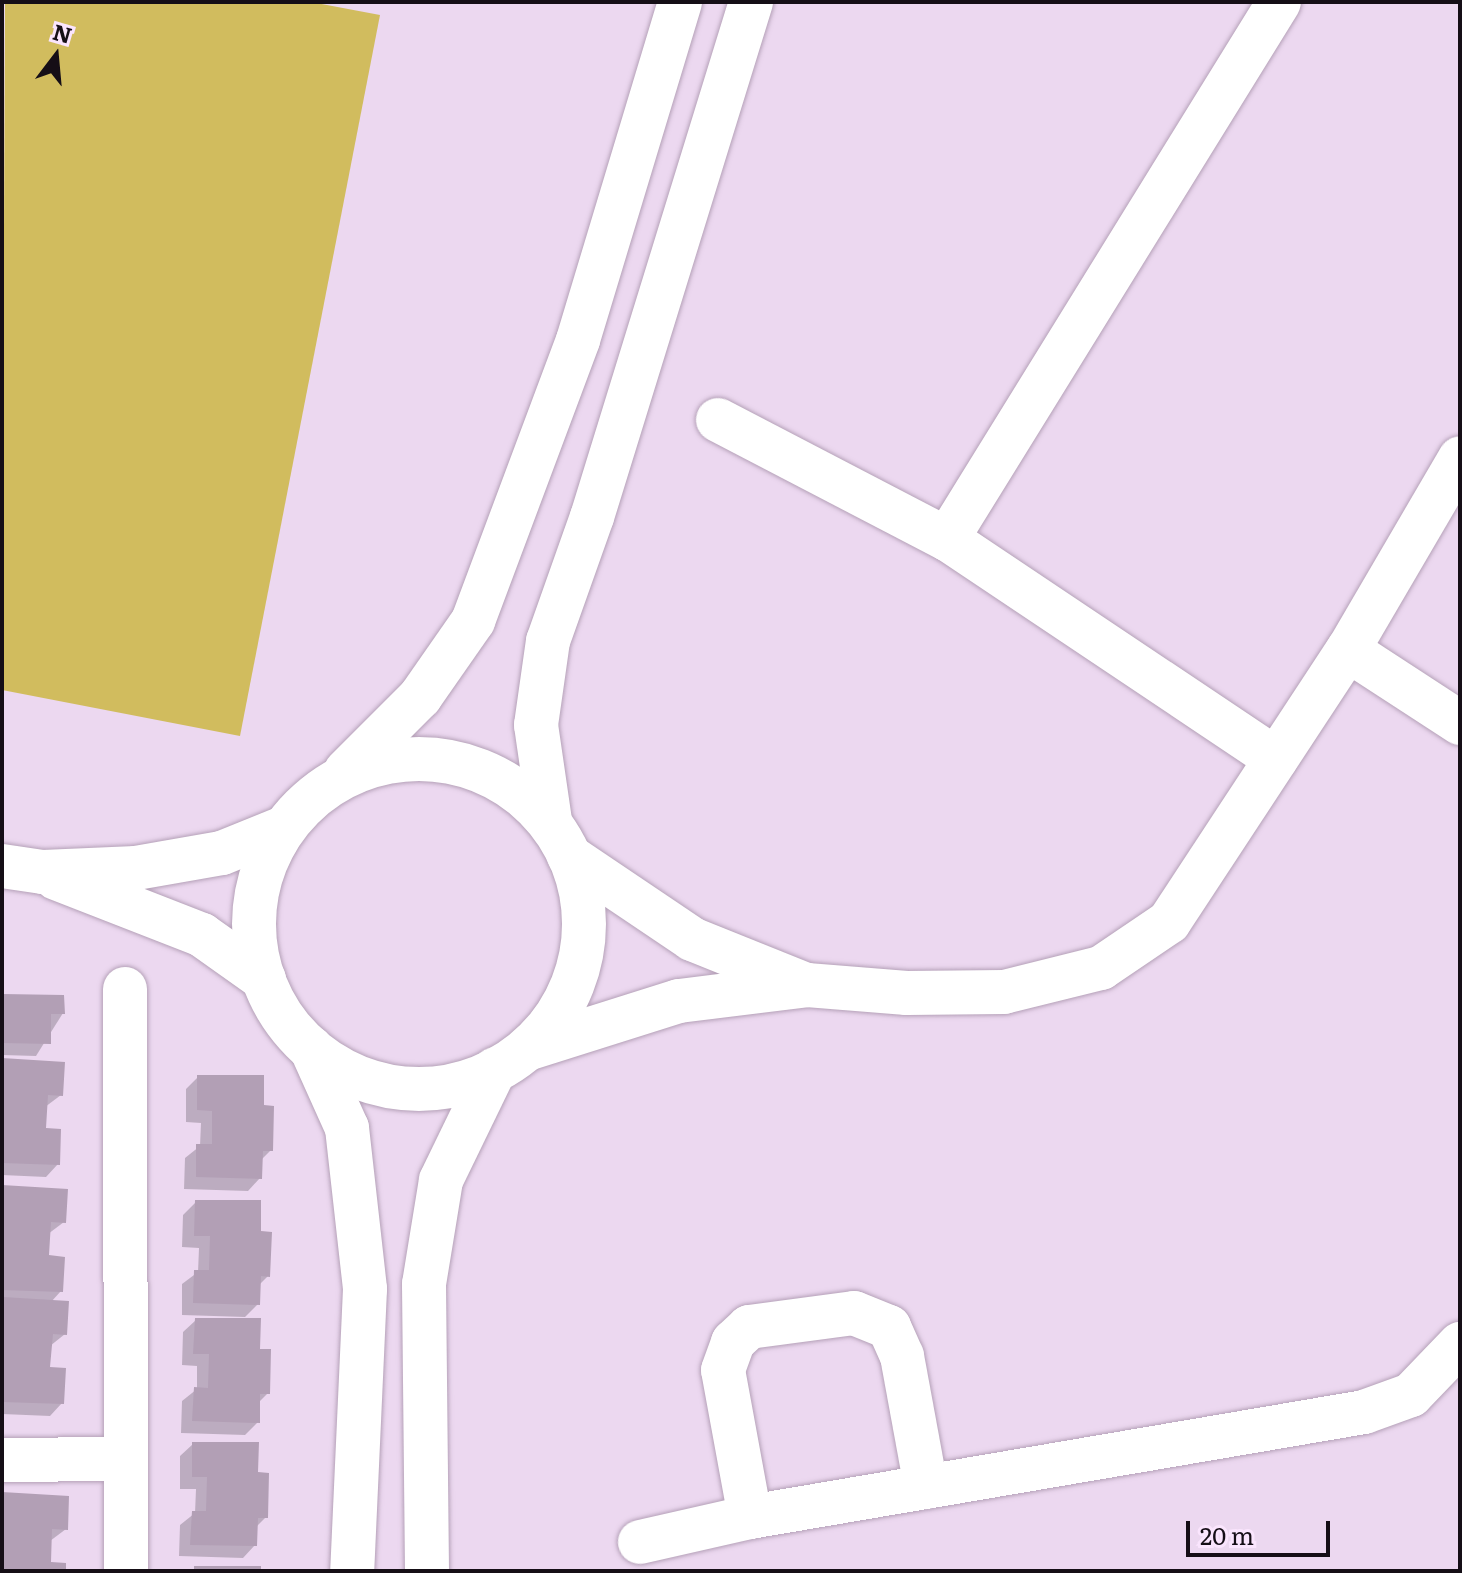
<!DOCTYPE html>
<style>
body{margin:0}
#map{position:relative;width:1462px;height:1573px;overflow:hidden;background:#ecd8f0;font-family:Literata,serif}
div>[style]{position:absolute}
.green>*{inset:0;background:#d1bc5e}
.shadow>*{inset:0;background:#0003}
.building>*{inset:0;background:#b29fb5;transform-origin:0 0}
.roads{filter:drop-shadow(0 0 2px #b5a1b8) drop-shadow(0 0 2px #b5a1b8)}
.street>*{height:44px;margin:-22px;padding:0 22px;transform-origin:22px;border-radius:22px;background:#fff}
.street>.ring{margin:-22px;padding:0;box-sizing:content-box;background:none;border:44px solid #fff;border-radius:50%}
span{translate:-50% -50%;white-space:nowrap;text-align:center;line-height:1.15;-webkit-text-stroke:7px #fae5fd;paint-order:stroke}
.frame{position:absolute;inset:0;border:4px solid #150e16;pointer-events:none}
.north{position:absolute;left:16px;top:16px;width:80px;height:80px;-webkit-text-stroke:6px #fae5fd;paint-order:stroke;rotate:16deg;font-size:22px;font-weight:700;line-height:32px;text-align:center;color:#150e16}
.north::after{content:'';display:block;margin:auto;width:28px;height:36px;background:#150e16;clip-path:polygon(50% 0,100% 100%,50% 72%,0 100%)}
.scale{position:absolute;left:1186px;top:1521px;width:144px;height:36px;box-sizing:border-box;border:4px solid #150e16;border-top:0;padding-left:10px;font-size:24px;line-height:28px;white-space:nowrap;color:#150e16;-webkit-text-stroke:6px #fae5fd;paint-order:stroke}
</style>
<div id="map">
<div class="green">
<div style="clip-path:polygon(5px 2px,311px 2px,380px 15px,240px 736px,2px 690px)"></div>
</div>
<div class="shadow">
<div style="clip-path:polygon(2px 996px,63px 1013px,36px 1056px,2px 1055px)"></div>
<div style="clip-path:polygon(2px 1060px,61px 1095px,45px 1107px,44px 1130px,58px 1164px,46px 1177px,2px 1175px)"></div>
<div style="clip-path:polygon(198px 1077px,262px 1107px,271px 1150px,261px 1160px,260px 1178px,248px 1191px,184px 1189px,185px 1158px,200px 1146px,201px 1123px,186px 1122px,186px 1089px)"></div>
<div style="clip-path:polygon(2px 1187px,64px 1222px,48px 1234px,47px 1257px,61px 1291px,51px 1302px,65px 1334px,50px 1346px,48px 1369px,62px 1403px,50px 1416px,2px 1414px)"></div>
<div style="clip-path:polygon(196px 1202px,259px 1233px,268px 1276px,258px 1286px,258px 1304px,245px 1317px,182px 1315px,182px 1284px,198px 1272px,199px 1248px,182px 1247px,183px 1215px)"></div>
<div style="clip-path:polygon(196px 1320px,258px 1351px,268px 1393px,258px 1403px,258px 1422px,245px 1435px,181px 1433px,182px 1401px,197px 1389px,197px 1366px,182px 1365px,183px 1332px)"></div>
<div style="clip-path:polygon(193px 1444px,256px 1474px,266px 1517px,256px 1527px,255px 1545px,243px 1558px,179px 1556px,180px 1525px,195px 1513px,196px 1489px,180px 1489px,180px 1456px)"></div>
<div style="clip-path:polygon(2px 1495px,66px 1529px,50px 1541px,49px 1564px,64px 1571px,2px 1571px)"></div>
</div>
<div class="building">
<div style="clip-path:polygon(2px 994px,64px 995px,65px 1014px,51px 1014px,51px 1044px,2px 1043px)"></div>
<div style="clip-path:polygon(2px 1058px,65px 1062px,63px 1096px,48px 1095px,46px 1128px,61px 1129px,60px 1165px,2px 1163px)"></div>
<div style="clip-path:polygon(197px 1075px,264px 1075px,264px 1105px,274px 1106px,273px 1151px,263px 1151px,262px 1179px,196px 1177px,196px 1144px,212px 1144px,212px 1111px,197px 1110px)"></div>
<div style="clip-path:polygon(2px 1185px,68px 1189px,66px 1223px,51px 1222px,49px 1255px,65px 1257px,63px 1292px,2px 1290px)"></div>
<div style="clip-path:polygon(195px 1200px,261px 1200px,261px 1231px,272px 1232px,270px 1277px,261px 1276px,260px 1305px,193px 1303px,194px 1270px,209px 1270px,210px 1236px,194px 1236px)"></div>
<div style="clip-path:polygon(3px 1297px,69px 1301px,67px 1335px,53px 1334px,50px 1367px,66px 1368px,64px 1404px,2px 1402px)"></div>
<div style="clip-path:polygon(195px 1318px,261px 1318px,260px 1349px,271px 1349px,270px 1394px,260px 1394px,260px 1423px,192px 1421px,194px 1387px,208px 1388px,209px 1354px,193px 1354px)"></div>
<div style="clip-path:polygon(192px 1442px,259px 1442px,258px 1472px,269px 1473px,268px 1518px,258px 1518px,257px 1546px,190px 1545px,192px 1511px,206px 1511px,207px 1477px,192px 1477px)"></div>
<div style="clip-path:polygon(2px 1492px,69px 1496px,68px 1530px,52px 1529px,51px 1562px,66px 1563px,66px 1571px,2px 1571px)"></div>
<div style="left:194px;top:1566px;width:67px;height:5px"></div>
</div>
<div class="roads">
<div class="street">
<div style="left:718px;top:420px;width:258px;rotate:27.5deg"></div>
<div style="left:1348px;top:650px;width:134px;rotate:33.1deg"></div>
<div style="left:1276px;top:759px;width:396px;rotate:-146.2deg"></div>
<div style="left:947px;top:539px;width:631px;rotate:-58.27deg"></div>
<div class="ring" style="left:254px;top:759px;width:286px;height:286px"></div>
<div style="left:346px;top:771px;width:105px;rotate:-45deg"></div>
<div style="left:420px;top:697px;width:93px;rotate:-55.1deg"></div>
<div style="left:473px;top:621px;width:300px;rotate:-69.5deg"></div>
<div style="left:578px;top:340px;width:353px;rotate:-73.2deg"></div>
<div style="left:550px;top:821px;width:97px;rotate:-98.3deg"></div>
<div style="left:536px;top:725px;width:85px;rotate:-81.9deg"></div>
<div style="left:548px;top:641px;width:132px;rotate:-70.5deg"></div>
<div style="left:592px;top:517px;width:539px;rotate:-72.84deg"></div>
<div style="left:569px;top:856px;width:148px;rotate:34deg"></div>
<div style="left:692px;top:939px;width:121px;rotate:21.9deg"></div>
<div style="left:2px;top:866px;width:41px;rotate:8.3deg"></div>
<div style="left:43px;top:872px;width:93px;rotate:-2.5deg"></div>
<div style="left:136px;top:868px;width:87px;rotate:-9.9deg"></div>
<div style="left:222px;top:853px;width:64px;rotate:-22.1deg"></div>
<div style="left:56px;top:878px;width:157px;rotate:21.3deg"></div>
<div style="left:202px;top:935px;width:76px;rotate:35.4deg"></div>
<div style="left:125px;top:989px;width:582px;rotate:89.9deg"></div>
<div style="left:311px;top:1048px;width:88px;rotate:65.8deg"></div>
<div style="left:347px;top:1128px;width:162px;rotate:83.6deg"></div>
<div style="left:365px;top:1289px;width:282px;rotate:92.6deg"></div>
<div style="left:530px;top:1048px;width:156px;rotate:-17.5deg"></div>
<div style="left:679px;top:1001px;width:129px;rotate:-7.1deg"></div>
<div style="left:807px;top:985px;width:100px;rotate:4.6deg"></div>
<div style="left:907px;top:993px;width:97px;rotate:-0.6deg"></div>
<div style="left:1004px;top:992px;width:100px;rotate:-13.9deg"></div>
<div style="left:1101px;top:968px;width:82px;rotate:-34.1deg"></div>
<div style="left:1169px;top:922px;width:326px;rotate:-56.7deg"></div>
<div style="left:1348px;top:650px;width:222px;rotate:-59.7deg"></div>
<div style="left:2px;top:1460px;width:120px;rotate:-0.5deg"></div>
<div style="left:750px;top:1517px;width:149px;rotate:-100.4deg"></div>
<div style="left:723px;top:1370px;width:30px;rotate:-70deg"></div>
<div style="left:733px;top:1342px;width:22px;rotate:-43deg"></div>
<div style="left:749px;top:1327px;width:106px;rotate:-7.6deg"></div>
<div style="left:854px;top:1313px;width:38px;rotate:22deg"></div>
<div style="left:889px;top:1327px;width:32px;rotate:66deg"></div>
<div style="left:902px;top:1356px;width:133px;rotate:79.6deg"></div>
<div style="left:640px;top:1542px;width:113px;rotate:-12.8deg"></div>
<div style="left:750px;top:1517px;width:623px;rotate:-9.7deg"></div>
<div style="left:1364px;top:1412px;width:50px;rotate:-19.9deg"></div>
<div style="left:1411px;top:1395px;width:71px;rotate:-46.1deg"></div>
<div style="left:427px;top:1571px;width:287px;rotate:-90.6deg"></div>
<div style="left:424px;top:1284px;width:105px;rotate:-80.7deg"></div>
<div style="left:441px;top:1180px;width:123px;rotate:-64.1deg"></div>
</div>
</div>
<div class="frame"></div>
<div class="north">N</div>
<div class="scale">20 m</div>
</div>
